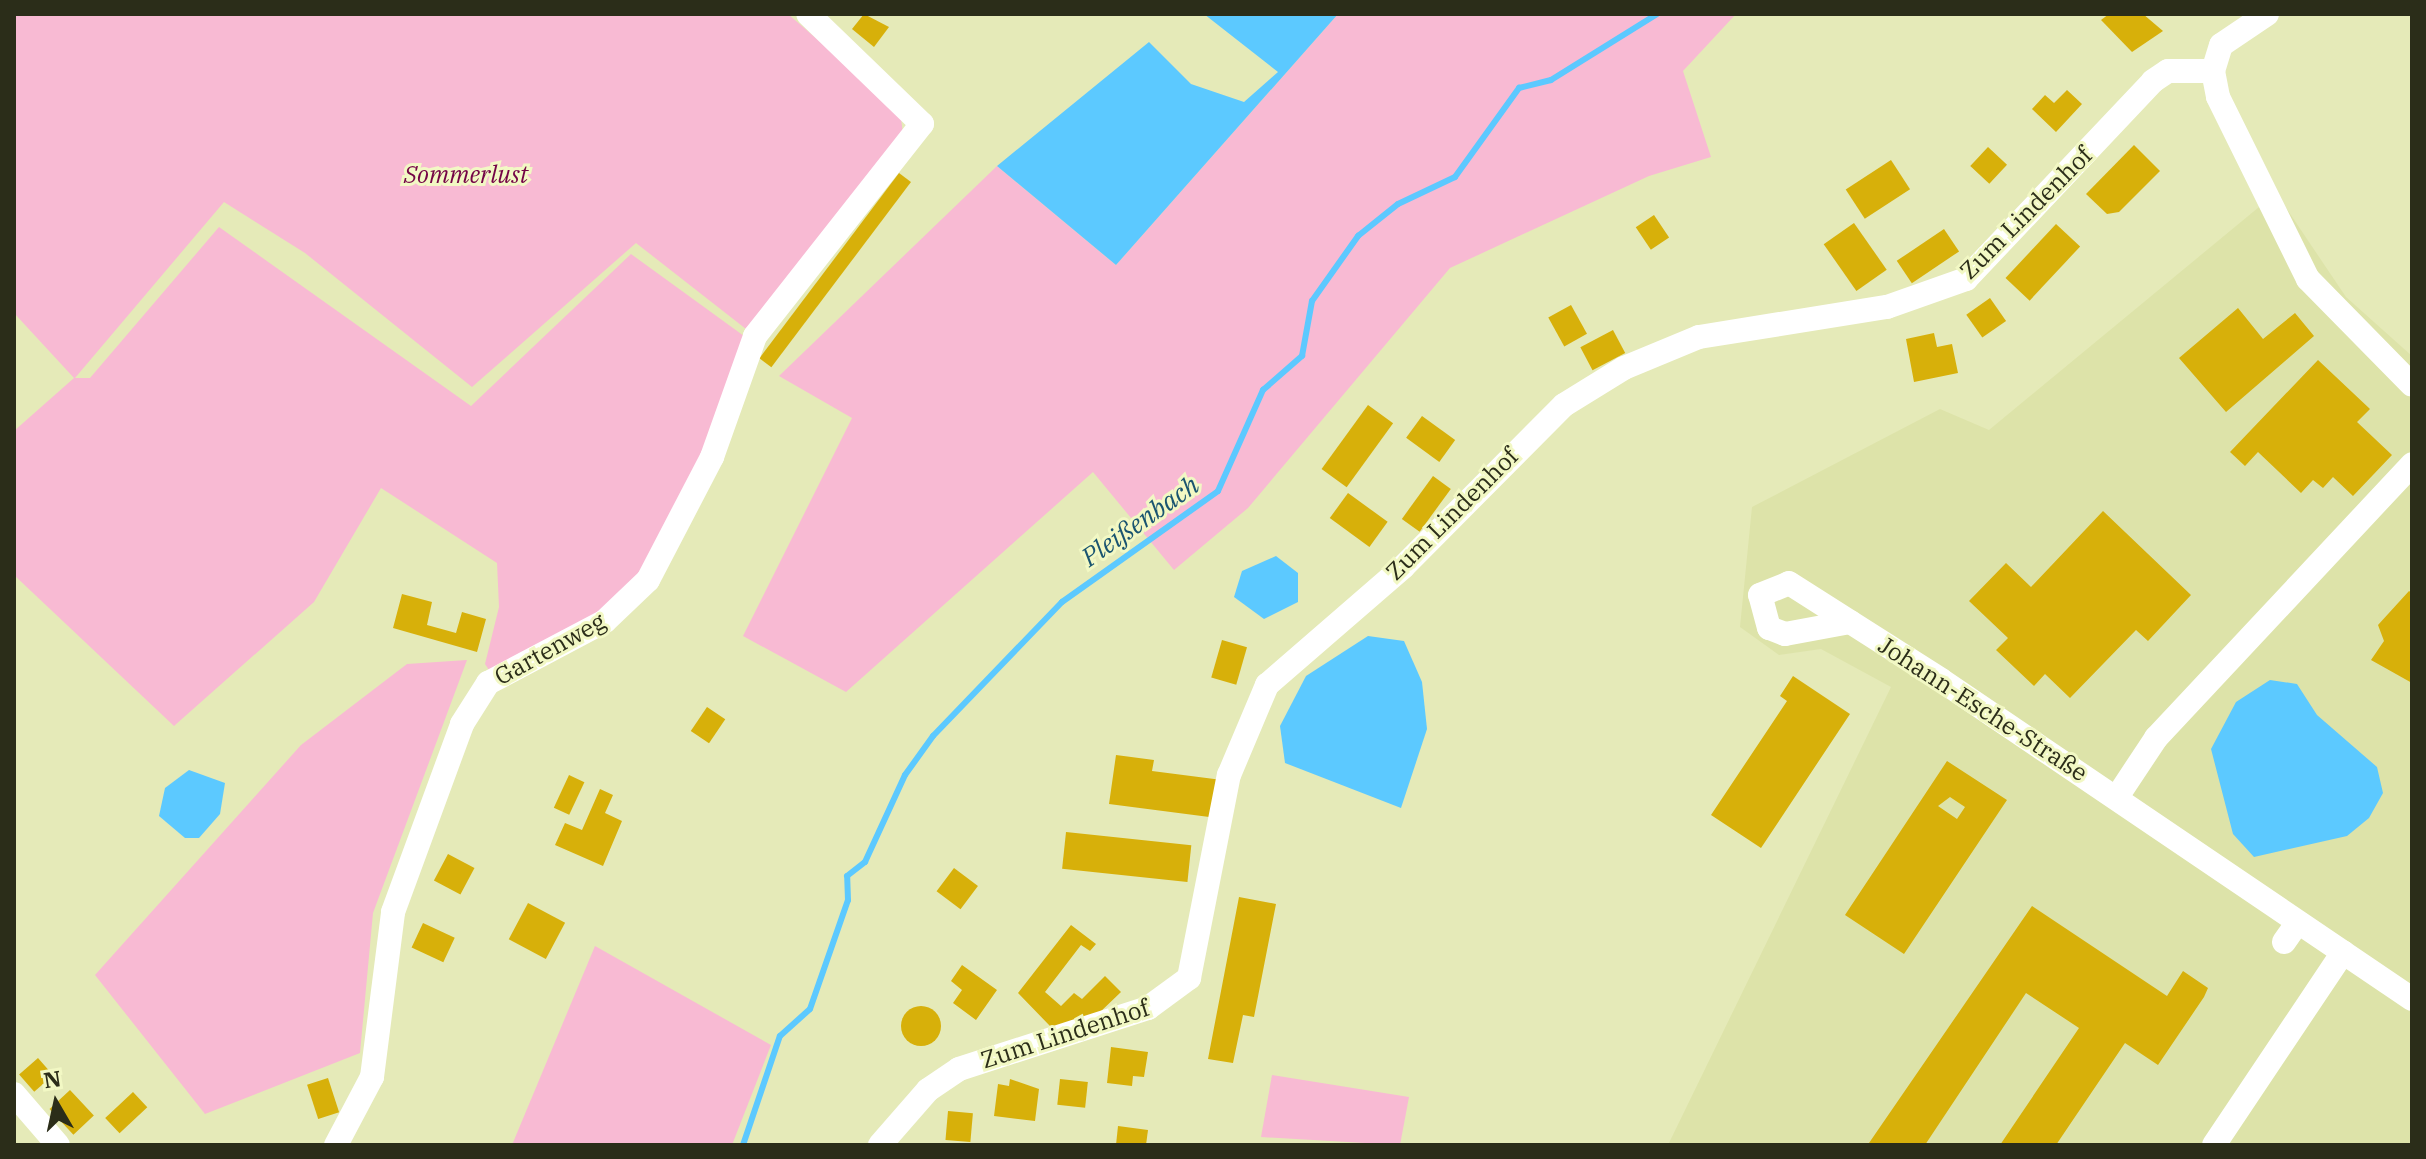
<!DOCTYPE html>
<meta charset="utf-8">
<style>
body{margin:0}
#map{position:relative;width:2426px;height:1159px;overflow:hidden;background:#e5eab8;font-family:"IBM Plex Serif",serif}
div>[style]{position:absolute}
.built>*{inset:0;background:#dde3a9}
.green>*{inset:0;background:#f8bad3}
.water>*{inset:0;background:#5cc9ff}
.stream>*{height:6px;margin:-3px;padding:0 3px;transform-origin:3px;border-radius:3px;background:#5cc9ff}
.building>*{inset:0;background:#d7b00a;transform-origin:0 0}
.round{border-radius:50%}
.minor>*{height:24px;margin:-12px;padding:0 12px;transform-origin:12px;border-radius:12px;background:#fff}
span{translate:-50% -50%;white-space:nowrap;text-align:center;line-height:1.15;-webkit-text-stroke:6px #f2f8c4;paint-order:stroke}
.park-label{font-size:24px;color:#740446;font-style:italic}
.street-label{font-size:24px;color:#2b2d19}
.water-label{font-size:26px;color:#195470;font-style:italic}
.frame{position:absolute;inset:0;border:16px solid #2b2d19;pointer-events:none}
.north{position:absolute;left:16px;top:1063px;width:80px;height:80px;-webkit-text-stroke:6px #f2f8c4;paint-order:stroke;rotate:351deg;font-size:22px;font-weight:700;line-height:32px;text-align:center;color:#2b2d19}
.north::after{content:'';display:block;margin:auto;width:28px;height:36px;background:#2b2d19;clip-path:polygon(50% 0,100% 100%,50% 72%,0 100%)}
</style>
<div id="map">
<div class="built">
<div style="clip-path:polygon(2276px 193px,2346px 297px,2412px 356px,2412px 1145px,1668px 1145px,1891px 687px,1821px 649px,1779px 655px,1740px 627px,1752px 507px,1940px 409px,1989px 430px)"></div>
</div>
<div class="green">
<div style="clip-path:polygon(14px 14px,788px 14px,900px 111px,903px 134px,746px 329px,636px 243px,472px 387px,305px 253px,224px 202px,75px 378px,90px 378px,219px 227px,471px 406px,631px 254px,744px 336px,707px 453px,641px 581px,600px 619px,491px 673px,485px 664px,499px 607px,497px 563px,381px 488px,314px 602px,174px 726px,14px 575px,14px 431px,74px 378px,14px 313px)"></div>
<div style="clip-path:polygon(1338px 14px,1736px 14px,1683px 71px,1711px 157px,1649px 176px,1450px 268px,1248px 508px,1174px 570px,1093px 472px,846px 692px,743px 636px,852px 418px,779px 376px,997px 166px,1116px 265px)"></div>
<div style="clip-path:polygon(467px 660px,373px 913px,360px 1053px,205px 1114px,95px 975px,301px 745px,407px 664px)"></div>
<div style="clip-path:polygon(595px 946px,771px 1045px,732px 1145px,512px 1145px)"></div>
<div style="clip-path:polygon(1272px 1075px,1409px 1097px,1400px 1145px,1261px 1137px)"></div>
</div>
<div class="water">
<div style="clip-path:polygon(1204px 14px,1338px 14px,1116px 265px,997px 166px,1149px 42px,1191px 84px,1244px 102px,1278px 72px)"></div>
<div style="clip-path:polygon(1276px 556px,1298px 573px,1298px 602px,1264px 619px,1234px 597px,1242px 571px)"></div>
<div style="clip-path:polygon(1368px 636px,1404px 641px,1422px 682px,1427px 729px,1401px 808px,1285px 763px,1280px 726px,1306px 676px)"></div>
<div style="clip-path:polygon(2270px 680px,2297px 684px,2317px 715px,2377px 767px,2383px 793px,2369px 818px,2347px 836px,2254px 857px,2233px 834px,2211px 749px,2236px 702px)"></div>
<div style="clip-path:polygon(189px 770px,225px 783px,220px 814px,199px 838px,185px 838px,159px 816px,165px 788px)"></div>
</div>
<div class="stream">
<div style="left:743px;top:1145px;width:115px;rotate:-71.3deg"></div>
<div style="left:780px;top:1036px;width:40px;rotate:-42deg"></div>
<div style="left:810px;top:1009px;width:115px;rotate:-70.8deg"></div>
<div style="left:848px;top:900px;width:24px;rotate:-92deg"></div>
<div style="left:847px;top:876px;width:23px;rotate:-38deg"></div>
<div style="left:865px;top:862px;width:96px;rotate:-65.3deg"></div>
<div style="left:905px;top:775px;width:48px;rotate:-54.3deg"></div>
<div style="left:933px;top:736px;width:186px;rotate:-46.1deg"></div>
<div style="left:1062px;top:602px;width:191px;rotate:-35.4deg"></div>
<div style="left:1218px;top:491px;width:111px;rotate:-66deg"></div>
<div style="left:1263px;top:390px;width:52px;rotate:-41.1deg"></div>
<div style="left:1302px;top:356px;width:56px;rotate:-79.7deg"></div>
<div style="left:1312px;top:301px;width:80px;rotate:-54.7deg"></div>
<div style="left:1358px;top:236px;width:51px;rotate:-38.7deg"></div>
<div style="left:1398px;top:204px;width:63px;rotate:-25.3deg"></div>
<div style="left:1455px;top:177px;width:110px;rotate:-54.3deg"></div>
<div style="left:1519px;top:88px;width:33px;rotate:-14deg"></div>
<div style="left:1551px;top:80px;width:125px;rotate:-31.9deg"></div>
</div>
<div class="building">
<div style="clip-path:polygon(864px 14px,889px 27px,874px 47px,852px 29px)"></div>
<div style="clip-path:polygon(2109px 14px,2143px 14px,2163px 31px,2132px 52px,2101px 20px)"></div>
<div style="clip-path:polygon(2067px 90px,2082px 104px,2056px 132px,2032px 109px,2045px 95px,2054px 103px)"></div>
<div style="clip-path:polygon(2134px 145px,2160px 171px,2119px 212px,2107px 214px,2086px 194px)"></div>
<div style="left:1988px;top:147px;width:26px;height:26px;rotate:43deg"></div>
<div style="left:1891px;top:160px;width:35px;height:54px;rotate:57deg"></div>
<div style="left:899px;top:173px;width:15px;height:232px;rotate:37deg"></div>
<div style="left:1654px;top:215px;width:27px;height:22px;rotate:56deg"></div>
<div style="left:1854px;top:223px;width:57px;height:37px;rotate:55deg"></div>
<div style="left:2056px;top:224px;width:33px;height:74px;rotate:43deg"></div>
<div style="left:1944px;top:229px;width:27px;height:57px;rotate:56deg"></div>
<div style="left:1990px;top:298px;width:28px;height:29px;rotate:55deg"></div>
<div style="left:1571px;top:305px;width:33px;height:26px;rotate:61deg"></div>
<div style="clip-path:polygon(2238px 308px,2263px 339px,2295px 313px,2314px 336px,2226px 412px,2179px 358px)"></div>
<div style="left:1613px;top:330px;width:26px;height:37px;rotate:62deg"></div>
<div style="clip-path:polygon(1934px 333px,1937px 347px,1952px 344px,1958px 373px,1914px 382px,1906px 339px)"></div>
<div style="clip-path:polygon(2318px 360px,2370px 409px,2357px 422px,2392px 455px,2353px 496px,2333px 477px,2323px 488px,2313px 480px,2301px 493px,2258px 452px,2245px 466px,2230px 452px)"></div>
<div style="left:1368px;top:405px;width:31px;height:79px;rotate:36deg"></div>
<div style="left:1422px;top:416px;width:41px;height:27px;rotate:36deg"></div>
<div style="left:1433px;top:476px;width:22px;height:53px;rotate:36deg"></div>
<div style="left:1348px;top:493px;width:49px;height:31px;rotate:36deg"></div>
<div style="clip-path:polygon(2103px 511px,2191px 595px,2148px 641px,2136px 630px,2070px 698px,2045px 674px,2034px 686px,1996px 650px,2008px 638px,1969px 601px,2006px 563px,2031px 587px)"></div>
<div style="clip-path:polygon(2409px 591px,2412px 593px,2412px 683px,2371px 660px,2384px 641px,2378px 625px)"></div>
<div style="clip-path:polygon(402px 594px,432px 602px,427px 625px,456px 633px,462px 612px,486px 619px,477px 652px,393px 628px)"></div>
<div style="left:1222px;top:640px;width:26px;height:39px;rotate:16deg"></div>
<div style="clip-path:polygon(1793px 676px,1850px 714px,1761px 848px,1711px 815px,1787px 701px,1780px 696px)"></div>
<div style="left:707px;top:707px;width:22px;height:29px;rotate:34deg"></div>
<div style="clip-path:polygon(1116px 755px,1154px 760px,1152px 771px,1222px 780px,1217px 818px,1109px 804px)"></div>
<div style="clip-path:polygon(evenodd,1947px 761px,2007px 800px,1904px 954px,1845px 915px,1947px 761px,1950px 797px,1965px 807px,1957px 819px,1938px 806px,1950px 797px)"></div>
<div style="left:569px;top:775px;width:17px;height:36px;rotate:25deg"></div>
<div style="clip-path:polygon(600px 789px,613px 795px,605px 813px,622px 821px,603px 866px,555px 845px,565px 823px,582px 830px)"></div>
<div style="left:1066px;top:832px;width:126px;height:37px;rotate:6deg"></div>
<div style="left:448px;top:854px;width:30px;height:30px;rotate:28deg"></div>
<div style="left:954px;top:868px;width:30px;height:29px;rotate:37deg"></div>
<div style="clip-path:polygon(1239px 897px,1276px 904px,1254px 1017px,1243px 1015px,1233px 1063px,1208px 1059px)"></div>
<div style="left:528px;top:903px;width:42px;height:41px;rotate:28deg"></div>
<div style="clip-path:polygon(2032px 906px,2167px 996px,2183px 971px,2208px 988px,2204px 997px,2158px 1065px,2125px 1043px,2056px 1145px,2000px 1145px,2079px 1028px,2026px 993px,1925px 1145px,1869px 1143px)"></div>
<div style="left:423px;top:923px;width:35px;height:27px;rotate:25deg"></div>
<div style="clip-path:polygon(1071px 925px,1096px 944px,1090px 951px,1081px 945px,1045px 992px,1061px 1006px,1074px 993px,1082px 999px,1105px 976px,1121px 992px,1097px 1015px,1064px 1029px,1050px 1026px,1018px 993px)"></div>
<div style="clip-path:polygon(962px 965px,997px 990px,976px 1020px,953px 1003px,962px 990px,951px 981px)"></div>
<div class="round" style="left:901px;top:1006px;width:40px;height:40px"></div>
<div style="clip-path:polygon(1111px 1047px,1148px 1052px,1144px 1077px,1133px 1076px,1132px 1086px,1107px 1083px)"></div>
<div style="left:38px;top:1058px;width:23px;height:25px;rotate:49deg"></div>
<div style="left:328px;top:1078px;width:36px;height:22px;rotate:72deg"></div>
<div style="clip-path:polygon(1010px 1079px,1039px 1089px,1035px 1121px,994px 1116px,998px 1084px,1009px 1086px)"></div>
<div style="left:1060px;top:1079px;width:28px;height:26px;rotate:6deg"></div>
<div style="left:70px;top:1090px;width:35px;height:28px;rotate:47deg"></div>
<div style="left:133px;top:1092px;width:21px;height:38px;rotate:47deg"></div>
<div style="left:948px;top:1111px;width:25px;height:29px;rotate:5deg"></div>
<div style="clip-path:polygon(1118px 1126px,1148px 1130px,1146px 1145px,1116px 1145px)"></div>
</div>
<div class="minor">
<div style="left:2267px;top:14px;width:55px;rotate:146deg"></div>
<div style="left:2221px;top:45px;width:27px;rotate:107deg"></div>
<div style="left:2213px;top:71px;width:26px;rotate:79deg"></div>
<div style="left:2218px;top:97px;width:203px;rotate:63.7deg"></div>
<div style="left:2308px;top:279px;width:148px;rotate:45.5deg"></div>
<div style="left:1850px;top:622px;width:66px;rotate:169.5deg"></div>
<div style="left:1785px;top:634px;width:17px;rotate:-159deg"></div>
<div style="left:1769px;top:628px;width:34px;rotate:-105deg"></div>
<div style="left:1760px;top:595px;width:31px;rotate:-22deg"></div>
<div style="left:1789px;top:583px;width:180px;rotate:32.5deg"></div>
<div style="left:1941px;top:680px;width:569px;rotate:34.11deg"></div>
<div style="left:2117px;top:797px;width:71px;rotate:-56.5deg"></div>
<div style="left:2156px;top:738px;width:375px;rotate:-46.9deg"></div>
<div style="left:2284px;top:942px;width:24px;rotate:-55deg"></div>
<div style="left:14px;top:1094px;width:67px;rotate:49.2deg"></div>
<div style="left:336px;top:1145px;width:77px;rotate:-62.1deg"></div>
<div style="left:372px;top:1077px;width:166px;rotate:-82.7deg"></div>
<div style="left:393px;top:912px;width:200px;rotate:-69.8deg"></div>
<div style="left:462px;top:724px;width:49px;rotate:-57.6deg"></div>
<div style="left:488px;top:683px;width:132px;rotate:-27.9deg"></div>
<div style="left:605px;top:621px;width:59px;rotate:-43.6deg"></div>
<div style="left:648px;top:580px;width:139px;rotate:-62.5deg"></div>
<div style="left:712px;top:457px;width:128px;rotate:-70.4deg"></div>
<div style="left:755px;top:336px;width:270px;rotate:-51.8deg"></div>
<div style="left:922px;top:124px;width:158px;rotate:-136deg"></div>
<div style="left:880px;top:1145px;width:73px;rotate:-48.9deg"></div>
<div style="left:928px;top:1090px;width:37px;rotate:-34deg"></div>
<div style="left:959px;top:1069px;width:199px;rotate:-17.9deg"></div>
<div style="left:1148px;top:1008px;width:51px;rotate:-36.2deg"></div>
<div style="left:1189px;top:978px;width:207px;rotate:-78.9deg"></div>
<div style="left:1229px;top:775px;width:98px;rotate:-67.1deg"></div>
<div style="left:1267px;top:685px;width:180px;rotate:-40.9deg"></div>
<div style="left:1403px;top:567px;width:228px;rotate:-45.2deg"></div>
<div style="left:1564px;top:405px;width:70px;rotate:-31.7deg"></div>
<div style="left:1624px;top:368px;width:81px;rotate:-22.5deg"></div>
<div style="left:1699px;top:337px;width:190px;rotate:-9.1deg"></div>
<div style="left:1887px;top:307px;width:84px;rotate:-19.5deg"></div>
<div style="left:1966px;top:279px;width:272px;rotate:-46.6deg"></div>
<div style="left:2153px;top:81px;width:18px;rotate:-34deg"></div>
<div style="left:2168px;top:71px;width:45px"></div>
<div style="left:2214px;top:1145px;width:232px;rotate:-56.2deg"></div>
</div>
<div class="park-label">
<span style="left:466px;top:175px">Sommerlust</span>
</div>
<div class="street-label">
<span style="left:2026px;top:213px;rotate:-45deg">Zum Lindenhof</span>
<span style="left:1452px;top:514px;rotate:-45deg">Zum Lindenhof</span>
<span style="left:550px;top:649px;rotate:-29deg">Gartenweg</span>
<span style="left:1983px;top:709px;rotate:33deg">Johann-Esche-Straße</span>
<span style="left:1065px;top:1034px;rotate:-18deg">Zum Lindenhof</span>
</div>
<div class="water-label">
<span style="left:1140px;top:521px;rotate:-35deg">Pleißenbach</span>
</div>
<div class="frame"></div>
<div class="north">N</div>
</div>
